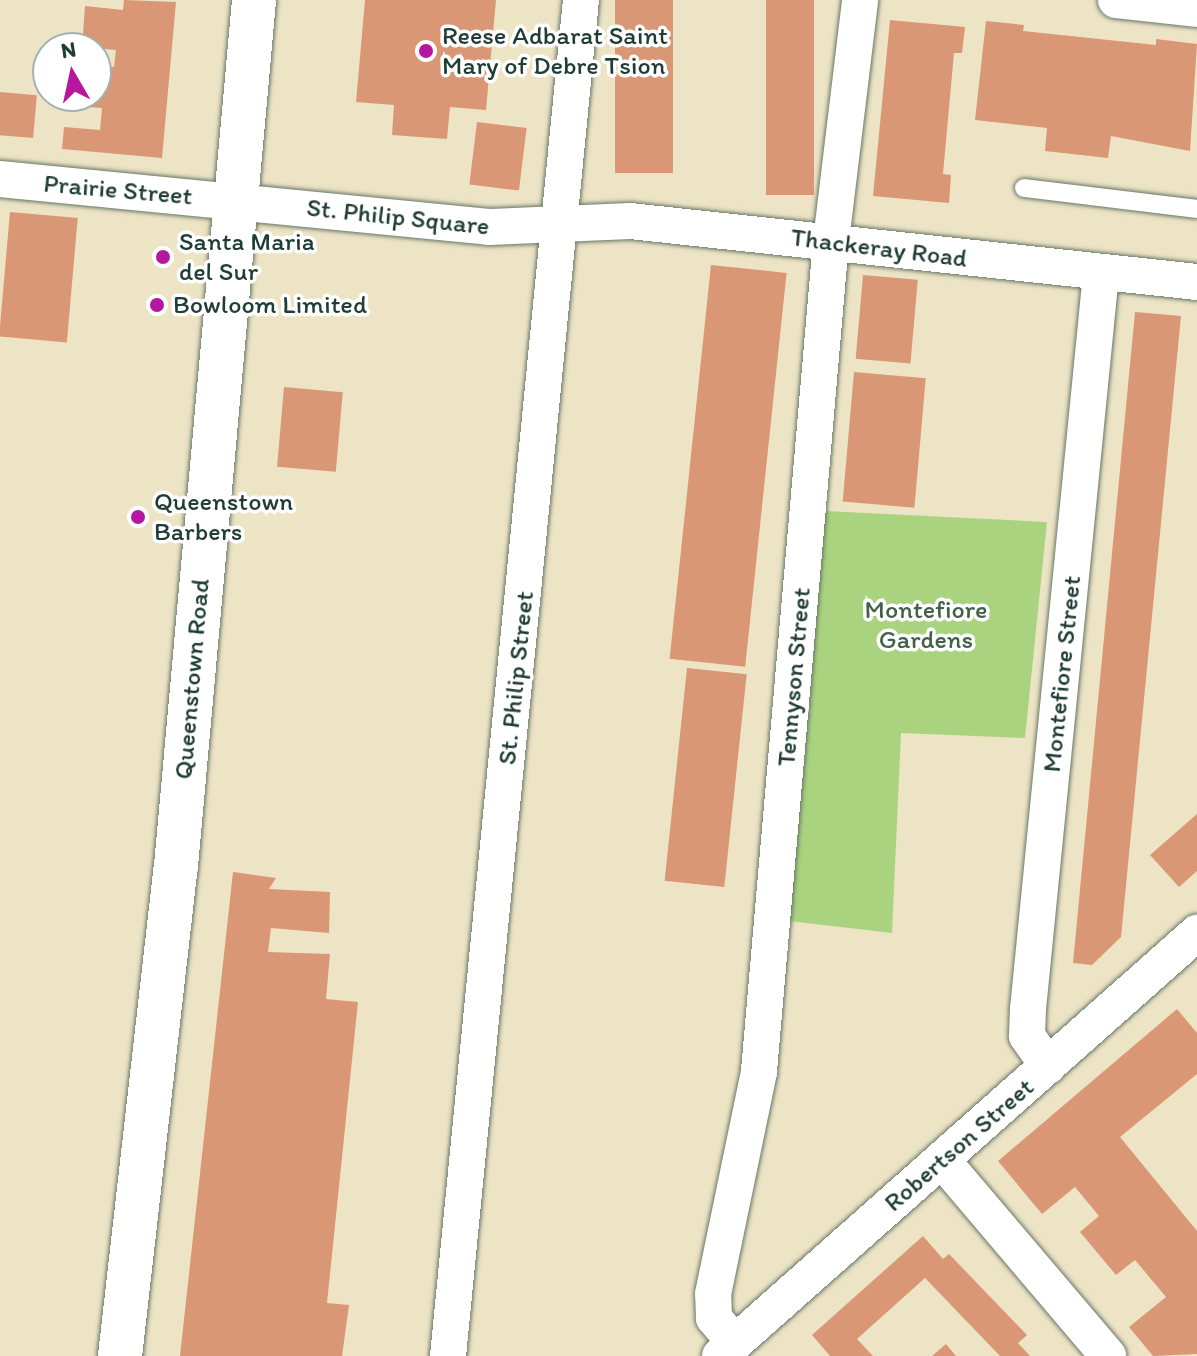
<!DOCTYPE html>
<style>
body{margin:0}
#map{position:relative;width:1197px;height:1356px;overflow:hidden;background:#ede4c6;font-family:Itim,sans-serif}
div>[style]{position:absolute}
.green>*{inset:0;background:#aad37f}
.building>*{inset:0;background:#da9775;transform-origin:0 0}
.roads{filter:drop-shadow(0 0 2px #677767) drop-shadow(0 0 2px #677767)}
.lane>*{height:18px;margin:-9px;padding:0 9px;transform-origin:9px;border-radius:9px;background:#fff}
.street>*{height:36px;margin:-18px;padding:0 18px;transform-origin:18px;border-radius:18px;background:#fff}
.primary>*{height:44px;margin:-22px;padding:0 22px;transform-origin:22px;border-radius:22px;background:#fff}
.dots>*{width:22px;height:22px;translate:-50% -50%;box-sizing:border-box;border:4px solid #fff;border-radius:50%}
span{translate:-50% -50%;white-space:nowrap;text-align:center;line-height:1.15;-webkit-text-stroke:7px #fff;paint-order:stroke}
.poi-label{font-size:26px;color:#1f3d34}
.left{translate:0 -50%;text-align:left}
.street-label{font-size:26px;color:#1f3d34}
.park-label{font-size:26px;color:#426247}
.north{position:absolute;left:32px;top:32px;width:80px;height:80px;box-sizing:border-box;background:#fff;border:2px solid #a5b1ae;border-radius:50%;rotate:351deg;font-size:22px;font-weight:700;line-height:32px;text-align:center;color:#1f3d34}
.north::after{content:'';display:block;margin:auto;width:28px;height:36px;background:#b5179e;clip-path:polygon(50% 0,100% 100%,50% 72%,0 100%)}
</style>
<div id="map">
<div class="green">
<div style="clip-path:polygon(825px 511px,1047px 522px,1025px 738px,901px 733px,892px 933px,789px 921px)"></div>
</div>
<div class="building">
<div style="clip-path:polygon(124px 0,176px 2px,162px 158px,62px 149px,64px 127px,100px 130px,102px 108px,74px 106px,75px 96px,96px 96px,96px 65px,114px 67px,116px 50px,82px 47px,85px 6px,123px 10px)"></div>
<div style="clip-path:polygon(365px 0,496px 0,486px 110px,450px 107px,447px 139px,392px 135px,394px 105px,356px 102px)"></div>
<div style="left:615px;top:0;width:58px;height:173px"></div>
<div style="left:766px;top:0;width:48px;height:195px"></div>
<div style="clip-path:polygon(890px 20px,965px 27px,962px 53px,954px 53px,943px 174px,951px 175px,949px 203px,873px 196px)"></div>
<div style="clip-path:polygon(986px 21px,1024px 25px,1023px 31px,1156px 45px,1156px 39px,1197px 44px,1190px 151px,1111px 136px,1108px 158px,1045px 151px,1047px 128px,975px 120px)"></div>
<div style="left:0;top:92px;width:37px;height:43px;rotate:5deg"></div>
<div style="left:477px;top:122px;width:50px;height:63px;rotate:7deg"></div>
<div style="left:10px;top:212px;width:68px;height:125px;rotate:5deg"></div>
<div style="left:711px;top:265px;width:76px;height:396px;rotate:6deg"></div>
<div style="left:863px;top:275px;width:55px;height:84px;rotate:5deg"></div>
<div style="clip-path:polygon(1135px 312px,1181px 316px,1121px 937px,1092px 965px,1073px 963px)"></div>
<div style="left:854px;top:372px;width:72px;height:130px;rotate:5deg"></div>
<div style="left:284px;top:387px;width:59px;height:80px;rotate:5deg"></div>
<div style="left:687px;top:668px;width:60px;height:214px;rotate:6deg"></div>
<div style="clip-path:polygon(1197px 814px,1197px 871px,1179px 887px,1150px 855px)"></div>
<div style="clip-path:polygon(233px 872px,276px 878px,269px 889px,330px 892px,329px 933px,271px 928px,268px 952px,330px 954px,326px 999px,358px 1002px,327px 1303px,349px 1305px,342px 1356px,180px 1356px)"></div>
<div style="clip-path:polygon(1177px 1009px,1197px 1033px,1197px 1074px,1120px 1137px,1197px 1231px,1197px 1354px,1153px 1356px,1129px 1327px,1166px 1297px,1135px 1260px,1116px 1275px,1080px 1232px,1099px 1216px,1075px 1187px,1042px 1214px,998px 1161px)"></div>
<div style="clip-path:polygon(923px 1236px,943px 1259px,949px 1254px,1027px 1335px,1018px 1343px,1030px 1356px,1000px 1356px,925px 1278px,857px 1339px,873px 1356px,830px 1356px,812px 1335px)"></div>
<div style="clip-path:polygon(946px 1344px,956px 1356px,932px 1356px)"></div>
</div>
<div class="roads">
<div class="lane">
<div style="left:1024px;top:188px;width:174px;rotate:6.9deg"></div>
</div>
<div class="street">
<div style="left:1116px;top:0;width:81px;rotate:6.3deg"></div>
<div style="left:0;top:179px;width:491px;rotate:5.6deg"></div>
<div style="left:489px;top:227px;width:141px;rotate:-2.4deg"></div>
<div style="left:630px;top:221px;width:570px;rotate:6.14deg"></div>
<div style="left:1048px;top:1066px;width:37px;rotate:-125deg"></div>
<div style="left:1027px;top:1036px;width:27px;rotate:-88deg"></div>
<div style="left:1028px;top:1009px;width:739px;rotate:-84.33deg"></div>
<div style="left:942px;top:1160px;width:257px;rotate:49.7deg"></div>
<div style="left:735px;top:1343px;width:33px;rotate:-130deg"></div>
<div style="left:714px;top:1318px;width:24px;rotate:-92deg"></div>
<div style="left:713px;top:1294px;width:228px;rotate:-78.3deg"></div>
<div style="left:759px;top:1071px;width:833px;rotate:-85.04deg"></div>
<div style="left:831px;top:241px;width:243px;rotate:-83.1deg"></div>
<div style="left:448px;top:1356px;width:1363px;rotate:-84.4deg"></div>
<div style="left:720px;top:1356px;width:638px;rotate:-41.57deg"></div>
</div>
<div class="primary">
<div style="left:120px;top:1356px;width:493px;rotate:-83.5deg"></div>
<div style="left:176px;top:866px;width:870px;rotate:-84.85deg"></div>
</div>
</div>
<div class="dots">
<div style="left:426px;top:51px;background:#b5179e"></div>
<div style="left:163px;top:257px;background:#b5179e"></div>
<div style="left:157px;top:305px;background:#b5179e"></div>
<div style="left:138px;top:517px;background:#b5179e"></div>
</div>
<div class="poi-label">
<span class="left" style="left:442px;top:51px">Reese Adbarat Saint<br>Mary of Debre Tsion</span>
<span class="left" style="left:179px;top:257px">Santa Maria<br>del Sur</span>
<span class="left" style="left:173px;top:305px">Bowloom Limited</span>
<span class="left" style="left:154px;top:517px">Queenstown<br>Barbers</span>
</div>
<div class="street-label">
<span style="left:118px;top:190px;rotate:5deg">Prairie Street</span>
<span style="left:398px;top:217px;rotate:6deg">St. Philip Square</span>
<span style="left:879px;top:248px;rotate:7deg">Thackeray Road</span>
<span style="left:1062px;top:674px;rotate:-84deg">Montefiore Street</span>
<span style="left:794px;top:677px;rotate:-85deg">Tennyson Street</span>
<span style="left:516px;top:678px;rotate:-84deg">St. Philip Street</span>
<span style="left:192px;top:679px;rotate:-85deg">Queenstown Road</span>
<span style="left:959px;top:1145px;rotate:-41deg">Robertson Street</span>
</div>
<div class="park-label">
<span style="left:926px;top:625px">Montefiore<br>Gardens</span>
</div>
<div class="north">N</div>
</div>
